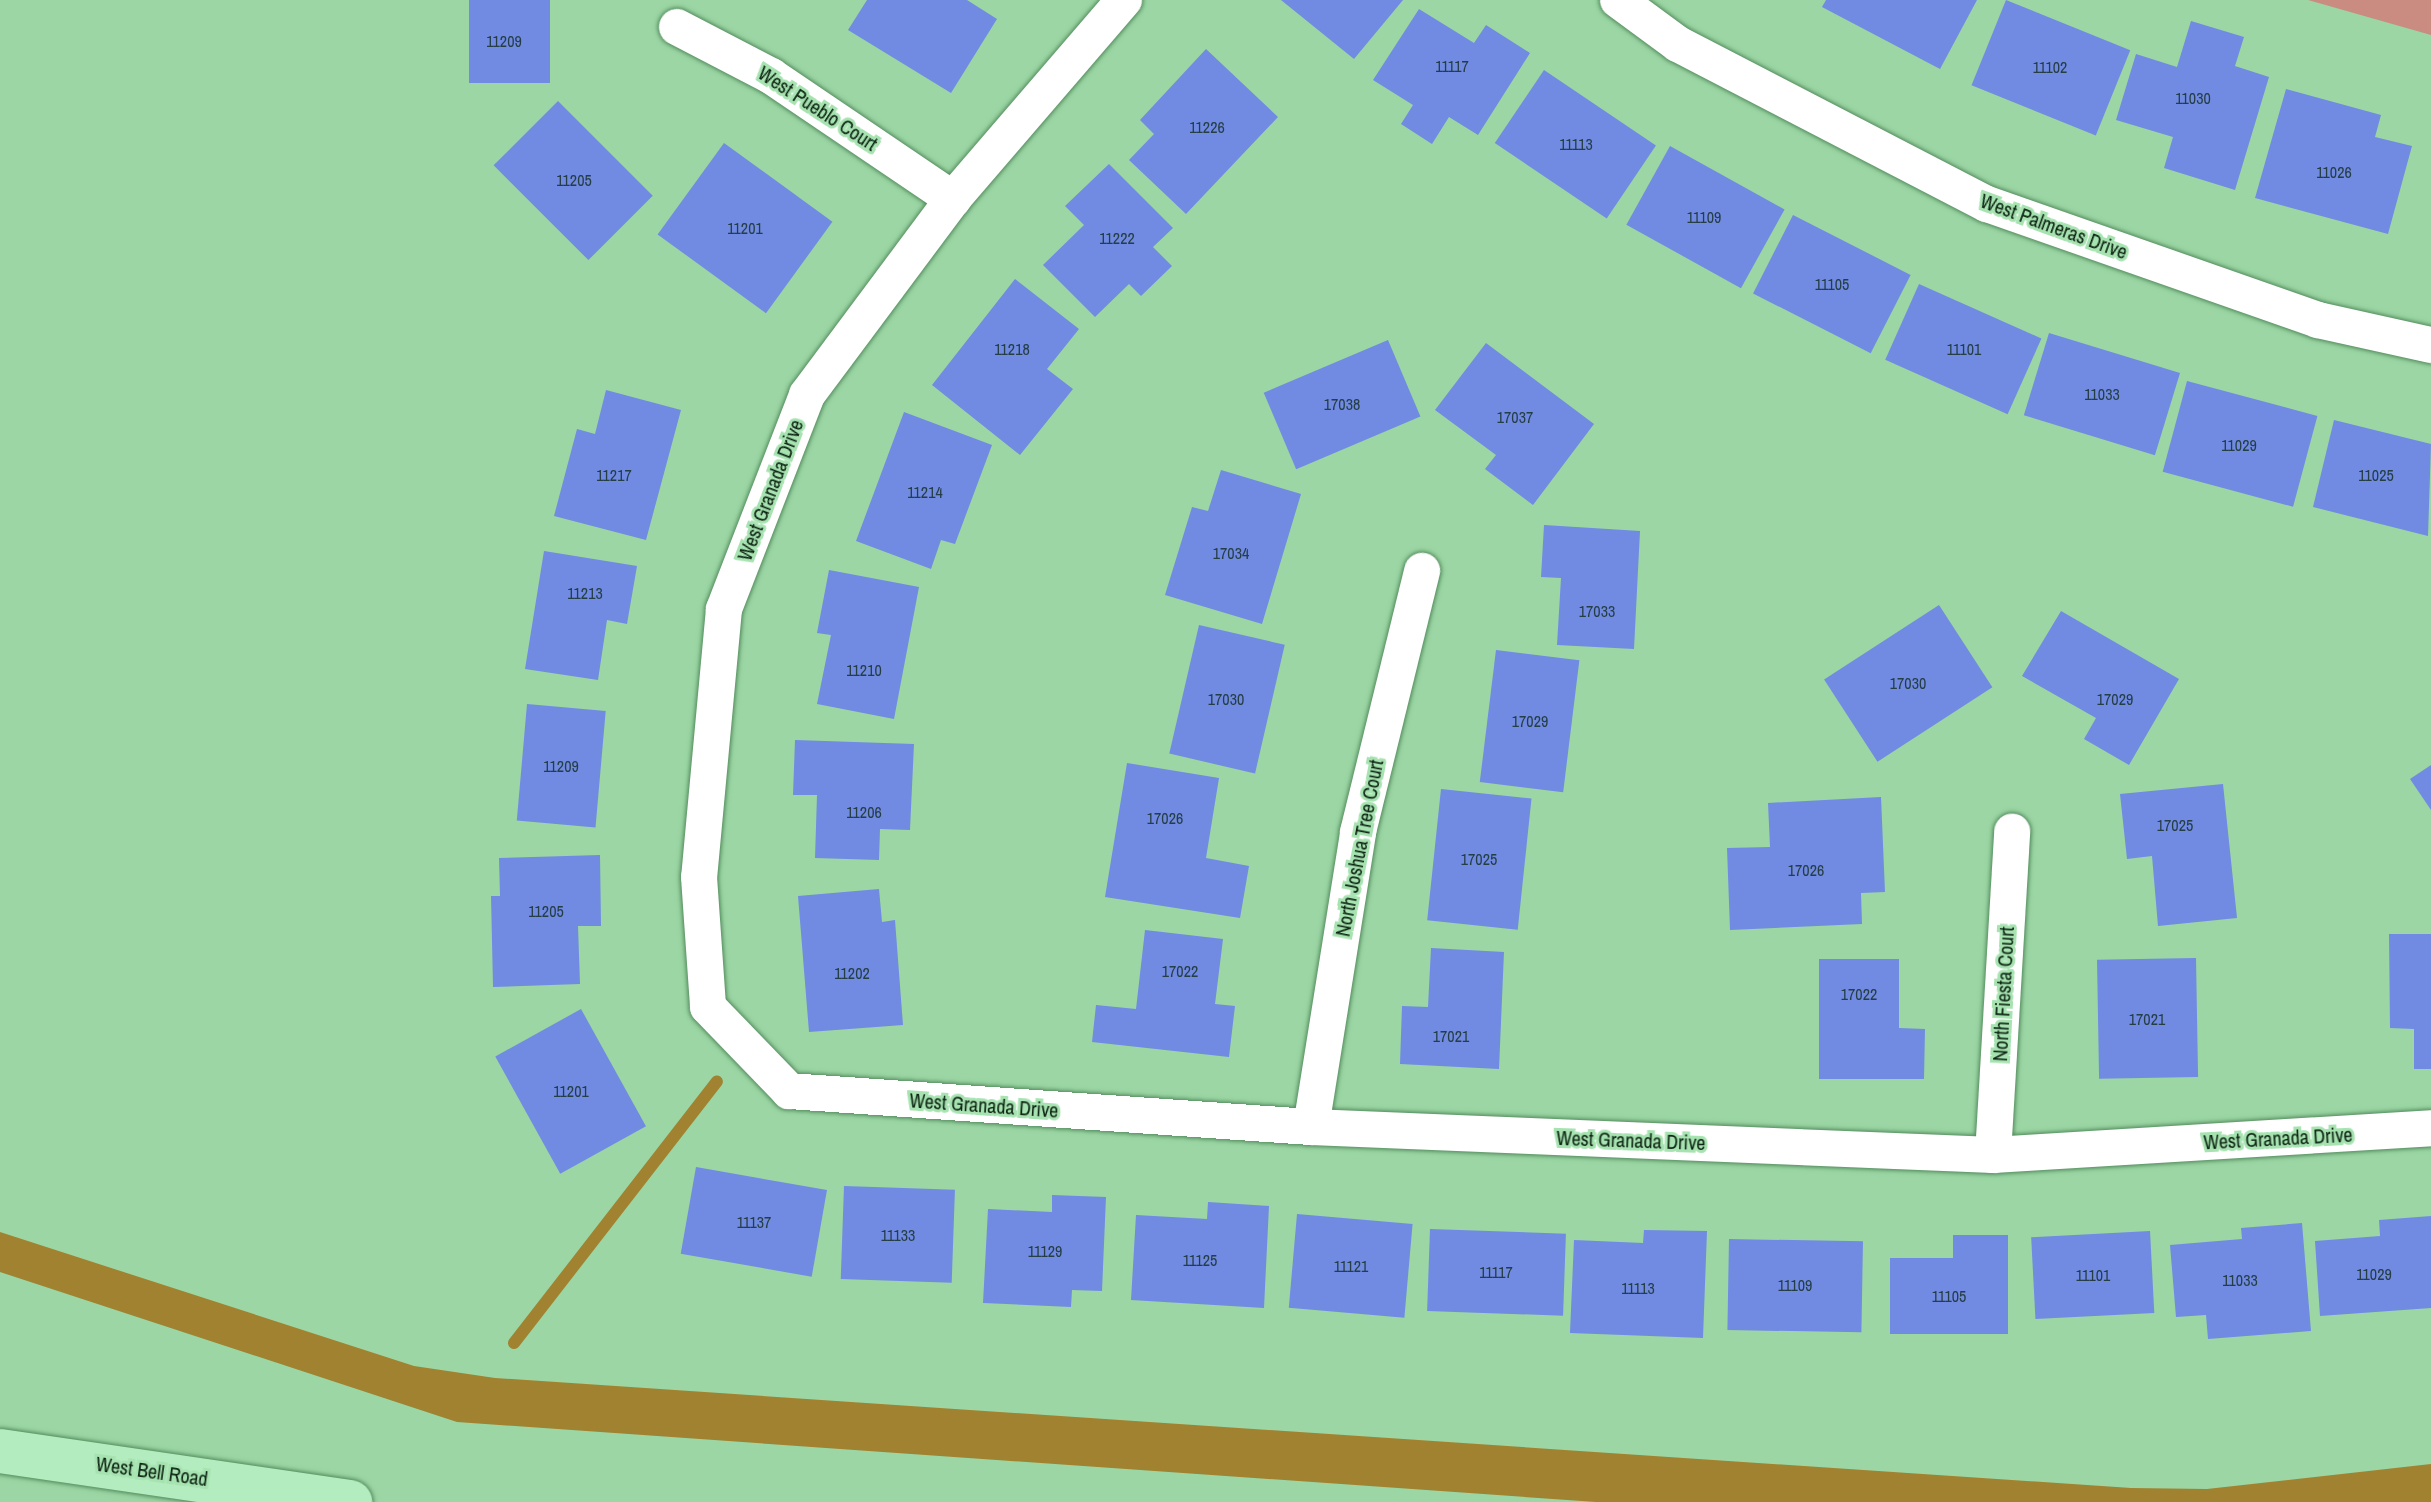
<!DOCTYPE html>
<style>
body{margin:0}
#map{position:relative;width:2431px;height:1502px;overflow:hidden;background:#9bd6a4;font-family:"Archivo Narrow",sans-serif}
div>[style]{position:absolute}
.green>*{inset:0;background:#ca8b81}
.water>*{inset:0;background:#a08230}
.stream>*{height:12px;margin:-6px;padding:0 6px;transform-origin:6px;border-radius:6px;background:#a08230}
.building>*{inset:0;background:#708be1;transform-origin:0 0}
.roads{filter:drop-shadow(0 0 2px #548c5e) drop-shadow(0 0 2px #548c5e)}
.minor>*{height:36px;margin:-18px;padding:0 18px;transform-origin:18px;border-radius:18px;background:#fff}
.primary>*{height:44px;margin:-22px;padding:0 22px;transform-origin:22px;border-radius:22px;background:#b3edbf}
span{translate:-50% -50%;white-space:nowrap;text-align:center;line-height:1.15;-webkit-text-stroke:6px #a7e3b1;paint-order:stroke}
.number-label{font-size:16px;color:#253d45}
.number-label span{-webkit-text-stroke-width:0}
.street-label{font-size:20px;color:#0c2311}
</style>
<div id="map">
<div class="green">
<div style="clip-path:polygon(2308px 0,2431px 0,2431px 35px)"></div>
</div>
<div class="water">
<div style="clip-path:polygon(0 1232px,414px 1366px,495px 1378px,2131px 1488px,2207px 1489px,2431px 1464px,2431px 1502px,1596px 1502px,457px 1422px,0 1272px)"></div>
</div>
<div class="stream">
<div style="left:514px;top:1343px;width:331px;rotate:-52.2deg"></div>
</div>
<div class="building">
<div style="left:469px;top:0;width:81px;height:83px"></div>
<div style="clip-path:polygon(867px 0,967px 0,997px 19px,951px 93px,848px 30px)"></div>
<div style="clip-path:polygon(1281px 0,1403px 0,1354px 59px)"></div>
<div style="clip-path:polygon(1826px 0,1977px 0,1940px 69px,1822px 7px)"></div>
<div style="left:2006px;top:0;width:134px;height:92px;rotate:22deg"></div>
<div style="clip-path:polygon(1419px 9px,1474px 43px,1486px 25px,1530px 53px,1478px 135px,1449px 117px,1432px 144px,1401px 124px,1413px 105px,1373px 80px)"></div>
<div style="clip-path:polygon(2191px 21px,2244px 37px,2235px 66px,2269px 77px,2235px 190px,2164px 168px,2173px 137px,2116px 120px,2136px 54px,2177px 67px)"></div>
<div style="clip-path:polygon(1206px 49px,1278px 117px,1186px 214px,1129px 160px,1154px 134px,1140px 120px)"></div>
<div style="left:1544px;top:70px;width:135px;height:88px;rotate:34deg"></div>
<div style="clip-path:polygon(2286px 89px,2381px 115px,2375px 137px,2412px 146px,2388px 234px,2255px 198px)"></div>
<div style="left:558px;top:101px;width:134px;height:91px;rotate:45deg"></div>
<div style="left:724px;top:143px;width:134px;height:113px;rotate:36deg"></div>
<div style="left:1670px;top:146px;width:131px;height:90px;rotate:29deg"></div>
<div style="clip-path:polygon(1109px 164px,1173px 228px,1153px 247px,1172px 266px,1141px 296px,1129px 284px,1095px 317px,1043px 265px,1084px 225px,1065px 206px)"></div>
<div style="left:1793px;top:215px;width:132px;height:88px;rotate:27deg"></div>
<div style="clip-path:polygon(1015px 279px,1079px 329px,1047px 369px,1073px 389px,1020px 455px,932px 385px)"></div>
<div style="left:1919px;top:284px;width:134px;height:83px;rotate:24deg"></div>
<div style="left:2049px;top:333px;width:137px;height:86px;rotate:17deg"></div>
<div style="left:1388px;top:340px;width:83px;height:135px;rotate:67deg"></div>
<div style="clip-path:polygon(1486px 343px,1594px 424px,1533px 505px,1485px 469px,1496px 455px,1435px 410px)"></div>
<div style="left:2187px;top:381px;width:135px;height:94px;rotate:15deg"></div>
<div style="clip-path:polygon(606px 390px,681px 410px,646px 540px,554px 516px,577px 429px,595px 434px)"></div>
<div style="clip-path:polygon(904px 412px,992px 445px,955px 544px,941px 540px,931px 569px,856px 541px)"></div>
<div style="clip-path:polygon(2334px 420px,2431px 444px,2428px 536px,2313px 507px)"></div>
<div style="clip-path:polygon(1221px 470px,1301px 494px,1262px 624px,1165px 595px,1192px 507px,1208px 511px)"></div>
<div style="clip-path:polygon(1544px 525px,1640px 531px,1634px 649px,1557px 645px,1561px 578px,1541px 577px)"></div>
<div style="clip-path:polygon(544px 551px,637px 566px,627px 624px,607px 620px,598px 680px,525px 669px)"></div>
<div style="clip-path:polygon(829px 570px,919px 587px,894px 719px,817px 704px,831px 635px,817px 633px)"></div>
<div style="left:1939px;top:605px;width:98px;height:137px;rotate:57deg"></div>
<div style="clip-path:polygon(2061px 611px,2179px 679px,2129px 765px,2084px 739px,2096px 718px,2022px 676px)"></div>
<div style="left:1199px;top:625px;width:88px;height:132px;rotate:13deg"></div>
<div style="left:1496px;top:650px;width:84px;height:133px;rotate:7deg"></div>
<div style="left:527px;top:704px;width:79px;height:117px;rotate:5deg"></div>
<div style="clip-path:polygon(795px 740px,914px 744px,910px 830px,880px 829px,879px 860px,815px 858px,817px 795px,793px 795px)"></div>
<div style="clip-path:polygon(1127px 763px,1219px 778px,1206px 858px,1249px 866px,1240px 918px,1105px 897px)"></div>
<div style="clip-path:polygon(2431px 765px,2431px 810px,2410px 779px)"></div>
<div style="clip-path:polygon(2223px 784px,2237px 918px,2158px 926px,2152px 856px,2127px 859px,2120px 794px)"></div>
<div style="left:1441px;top:789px;width:91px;height:132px;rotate:6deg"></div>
<div style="clip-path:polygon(1881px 797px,1885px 892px,1861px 893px,1862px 924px,1730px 930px,1727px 848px,1770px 847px,1768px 803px)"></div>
<div style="clip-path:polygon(600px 855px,601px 926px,578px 926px,580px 984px,493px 987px,491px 896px,500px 896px,499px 858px)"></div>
<div style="clip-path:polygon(879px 889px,882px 922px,895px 920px,903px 1025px,809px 1032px,798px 896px)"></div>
<div style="clip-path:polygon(1145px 930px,1223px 939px,1215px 1004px,1235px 1006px,1229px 1057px,1092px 1042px,1096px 1005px,1136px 1009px)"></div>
<div style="clip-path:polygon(2389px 934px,2431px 934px,2431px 1069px,2414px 1069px,2414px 1029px,2390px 1028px)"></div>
<div style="clip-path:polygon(1431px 948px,1504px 952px,1499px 1069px,1400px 1064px,1402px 1006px,1428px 1007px)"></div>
<div style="left:2196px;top:958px;width:119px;height:99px;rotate:89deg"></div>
<div style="clip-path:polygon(1819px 959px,1899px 959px,1899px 1028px,1925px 1029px,1924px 1079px,1819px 1079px)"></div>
<div style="left:581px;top:1009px;width:134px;height:98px;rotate:61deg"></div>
<div style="left:696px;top:1167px;width:133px;height:88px;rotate:10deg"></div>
<div style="left:844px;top:1186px;width:111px;height:93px;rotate:2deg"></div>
<div style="clip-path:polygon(1052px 1195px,1106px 1197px,1102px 1291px,1072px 1290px,1071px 1307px,983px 1303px,988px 1209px,1052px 1212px)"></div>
<div style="clip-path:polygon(1208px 1202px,1269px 1206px,1264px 1308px,1131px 1300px,1136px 1215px,1207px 1219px)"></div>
<div style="left:1297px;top:1214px;width:116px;height:94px;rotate:5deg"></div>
<div style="clip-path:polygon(2431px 1216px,2431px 1308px,2320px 1316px,2315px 1241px,2380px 1236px,2379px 1220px)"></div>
<div style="clip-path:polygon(2302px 1223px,2311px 1331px,2208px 1339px,2206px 1315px,2176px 1317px,2170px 1245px,2242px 1239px,2241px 1228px)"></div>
<div style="left:1430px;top:1229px;width:136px;height:82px;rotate:2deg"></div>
<div style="clip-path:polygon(1644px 1230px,1707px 1231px,1703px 1338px,1570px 1333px,1574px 1240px,1643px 1243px)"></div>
<div style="left:2150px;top:1231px;width:82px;height:119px;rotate:87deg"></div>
<div style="clip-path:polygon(1953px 1235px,2008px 1235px,2008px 1334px,1890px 1334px,1890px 1258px,1953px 1258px)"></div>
<div style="left:1729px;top:1239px;width:134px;height:91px;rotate:1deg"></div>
</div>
<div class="roads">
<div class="minor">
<div style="left:1124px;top:0;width:262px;rotate:130.7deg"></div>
<div style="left:953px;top:199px;width:244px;rotate:126.7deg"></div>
<div style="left:807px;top:395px;width:230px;rotate:111.2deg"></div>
<div style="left:724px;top:609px;width:269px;rotate:95.3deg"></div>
<div style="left:699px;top:877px;width:130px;rotate:86deg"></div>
<div style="left:708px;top:1007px;width:117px;rotate:46deg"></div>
<div style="left:789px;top:1091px;width:523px;rotate:3.95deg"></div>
<div style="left:1311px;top:1127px;width:683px;rotate:2.35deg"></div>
<div style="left:1993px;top:1155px;width:439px;rotate:-3.5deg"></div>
<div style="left:1618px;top:0;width:74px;rotate:36.3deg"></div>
<div style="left:1678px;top:44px;width:348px;rotate:27.4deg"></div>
<div style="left:1987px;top:204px;width:351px;rotate:19.3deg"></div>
<div style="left:2318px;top:320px;width:116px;rotate:12.5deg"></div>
<div style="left:677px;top:27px;width:106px;rotate:27.5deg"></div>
<div style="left:771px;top:76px;width:220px;rotate:34.1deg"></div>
<div style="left:1311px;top:1127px;width:299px;rotate:-80.9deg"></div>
<div style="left:1358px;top:832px;width:269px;rotate:-76.2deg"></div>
<div style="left:1993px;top:1155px;width:324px;rotate:-86.6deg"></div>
</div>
<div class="primary">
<div style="left:0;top:1451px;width:354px;rotate:8.3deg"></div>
</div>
</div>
<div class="number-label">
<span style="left:504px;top:41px">11209</span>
<span style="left:1452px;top:66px">11117</span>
<span style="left:2050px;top:67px">11102</span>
<span style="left:2193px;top:98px">11030</span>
<span style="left:1207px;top:127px">11226</span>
<span style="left:1576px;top:144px">11113</span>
<span style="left:2334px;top:172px">11026</span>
<span style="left:574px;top:180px">11205</span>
<span style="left:1704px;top:217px">11109</span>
<span style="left:745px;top:228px">11201</span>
<span style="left:1117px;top:238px">11222</span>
<span style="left:1832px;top:284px">11105</span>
<span style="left:1012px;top:349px">11218</span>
<span style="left:1964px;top:349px">11101</span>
<span style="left:2102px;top:394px">11033</span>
<span style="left:1342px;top:404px">17038</span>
<span style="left:1515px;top:417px">17037</span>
<span style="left:2239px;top:445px">11029</span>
<span style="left:614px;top:475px">11217</span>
<span style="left:2376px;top:475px">11025</span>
<span style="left:925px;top:492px">11214</span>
<span style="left:1231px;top:553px">17034</span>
<span style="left:585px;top:593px">11213</span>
<span style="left:1597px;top:611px">17033</span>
<span style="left:864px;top:670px">11210</span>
<span style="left:1908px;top:683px">17030</span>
<span style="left:1226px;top:699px">17030</span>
<span style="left:2115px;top:699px">17029</span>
<span style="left:1530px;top:721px">17029</span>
<span style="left:561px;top:766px">11209</span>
<span style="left:864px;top:812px">11206</span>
<span style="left:1165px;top:818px">17026</span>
<span style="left:2175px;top:825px">17025</span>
<span style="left:1479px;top:859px">17025</span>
<span style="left:1806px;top:870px">17026</span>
<span style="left:546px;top:911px">11205</span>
<span style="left:1180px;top:971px">17022</span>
<span style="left:852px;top:973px">11202</span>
<span style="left:1859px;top:994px">17022</span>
<span style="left:2147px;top:1019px">17021</span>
<span style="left:1451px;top:1036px">17021</span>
<span style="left:571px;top:1091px">11201</span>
<span style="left:754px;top:1222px">11137</span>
<span style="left:898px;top:1235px">11133</span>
<span style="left:1045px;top:1251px">11129</span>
<span style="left:1200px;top:1260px">11125</span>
<span style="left:1351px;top:1266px">11121</span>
<span style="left:1496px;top:1272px">11117</span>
<span style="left:2374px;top:1274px">11029</span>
<span style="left:2093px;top:1275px">11101</span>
<span style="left:2240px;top:1280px">11033</span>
<span style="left:1795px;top:1285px">11109</span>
<span style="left:1638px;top:1288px">11113</span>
<span style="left:1949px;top:1296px">11105</span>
</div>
<div class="street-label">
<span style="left:818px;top:108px;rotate:33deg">West Pueblo Court</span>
<span style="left:2054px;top:226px;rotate:20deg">West Palmeras Drive</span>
<span style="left:770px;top:490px;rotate:-69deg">West Granada Drive</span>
<span style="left:1359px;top:848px;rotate:-79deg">North Joshua Tree Court</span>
<span style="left:2003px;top:994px;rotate:-87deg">North Fiesta Court</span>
<span style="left:984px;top:1105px;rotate:4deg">West Granada Drive</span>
<span style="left:2278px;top:1138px;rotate:-3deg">West Granada Drive</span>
<span style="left:1631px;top:1140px;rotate:2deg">West Granada Drive</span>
<span style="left:152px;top:1471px;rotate:8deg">West Bell Road</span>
</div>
</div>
